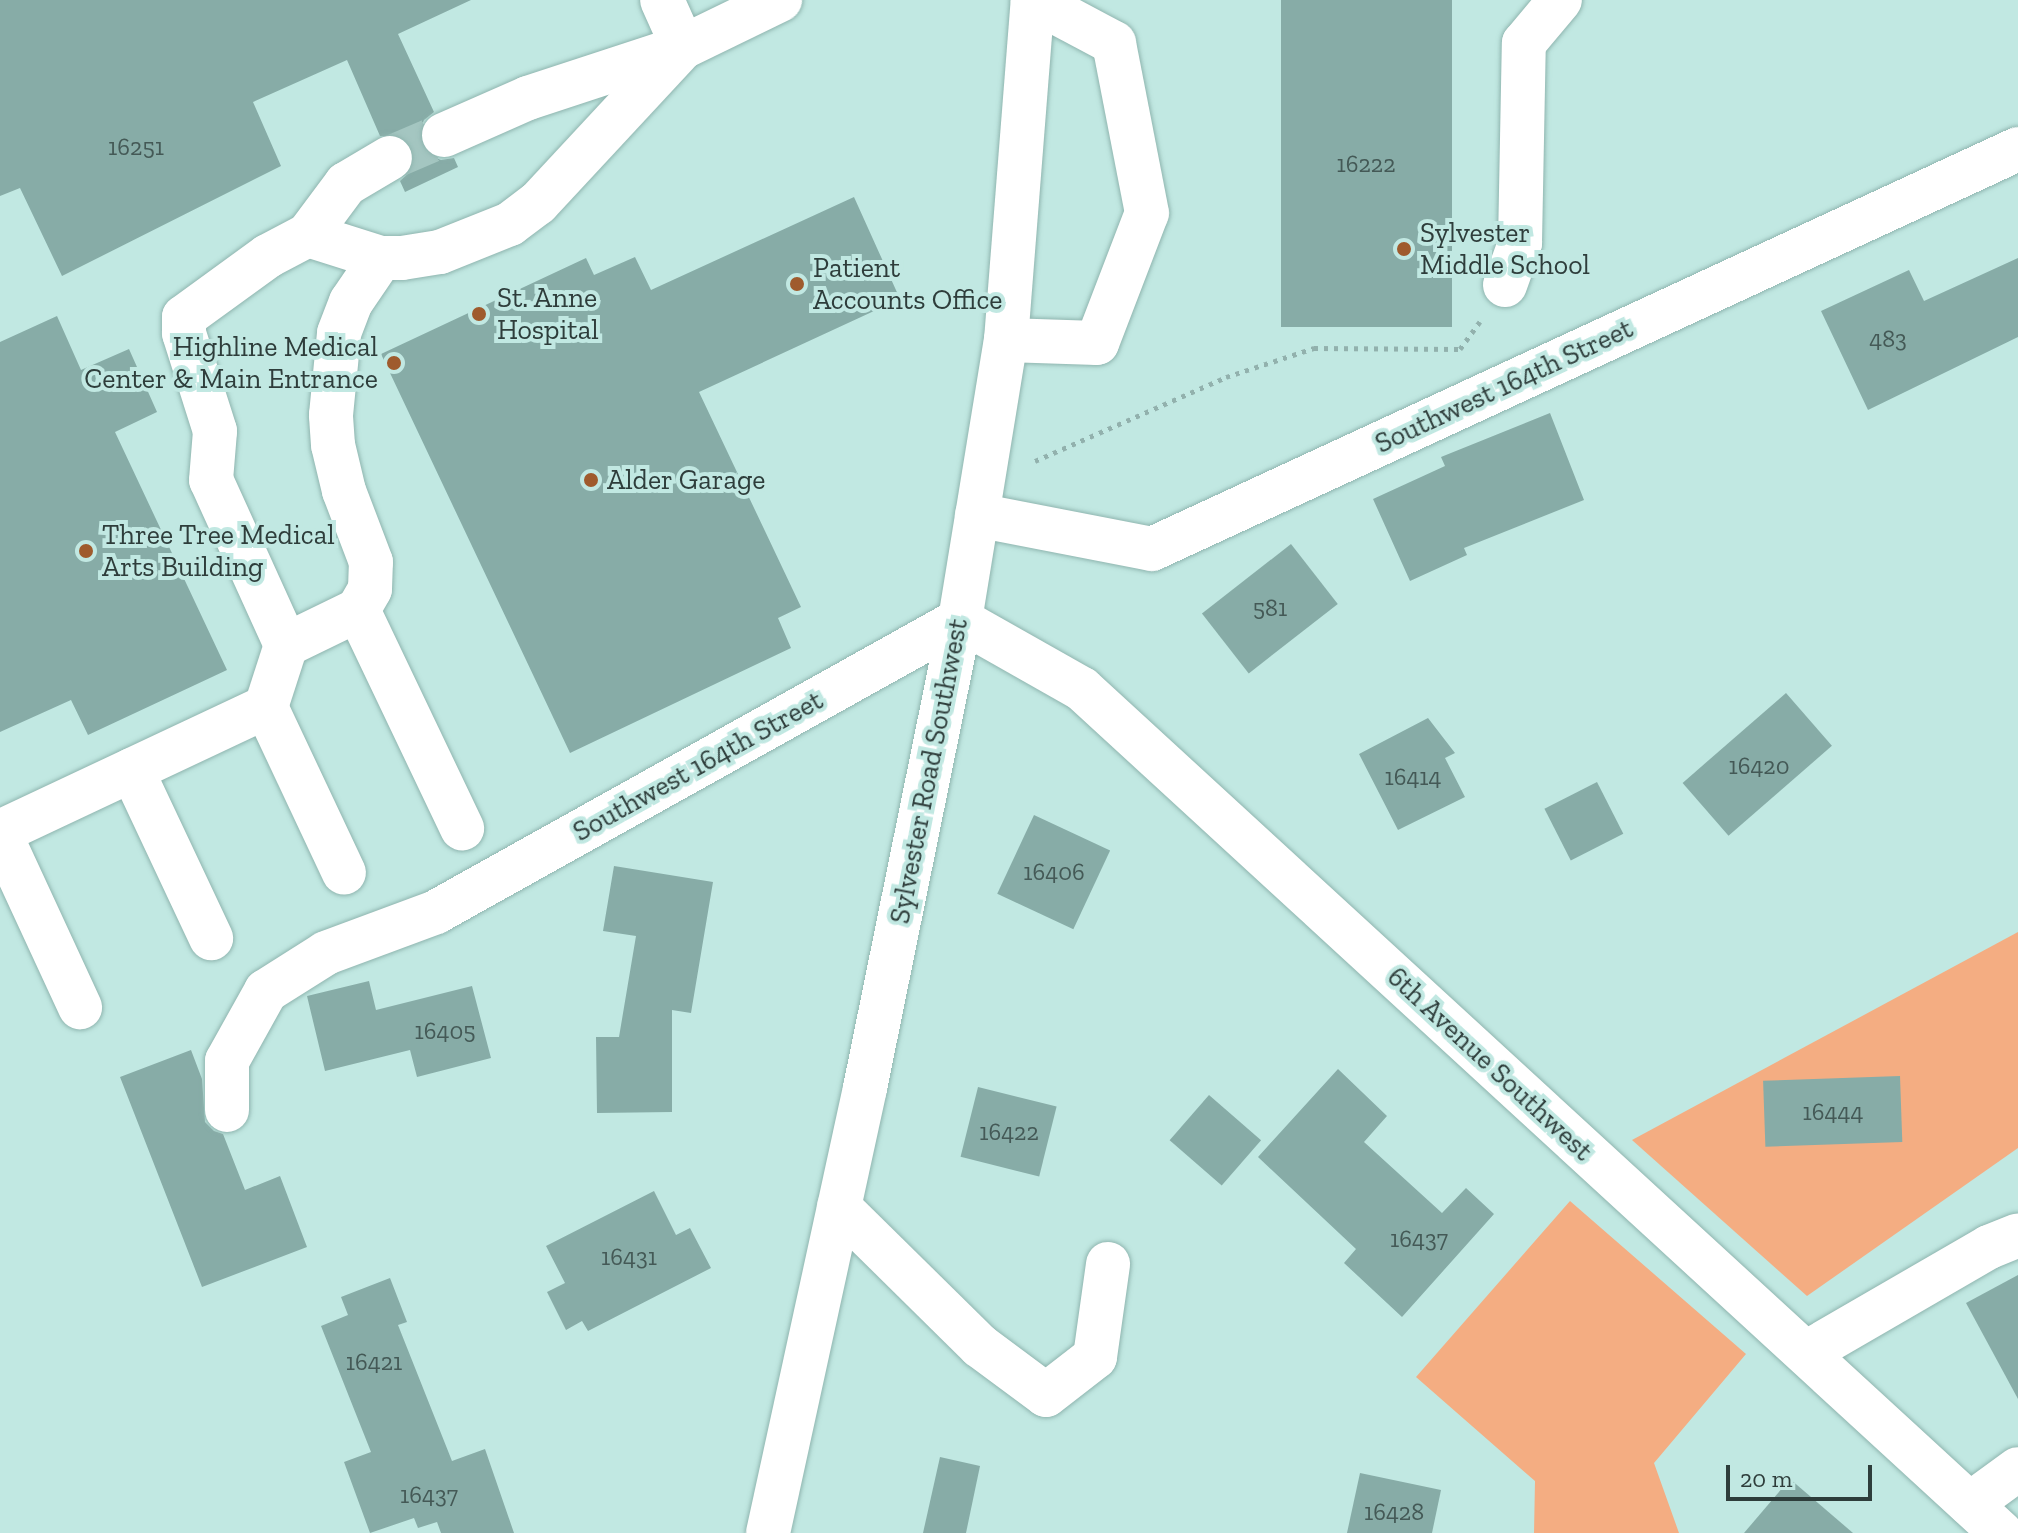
<!DOCTYPE html>
<style>
body{margin:0}
#map{position:relative;width:2018px;height:1533px;overflow:hidden;background:#c1e8e2;font-family:"Zilla Slab",serif}
div>[style]{position:absolute}
.green>*{inset:0;background:#f4ad82}
.building>*{inset:0;background:#87aca7;transform-origin:0 0}
.minor-tunnel>*{height:44px;margin-top:-22px;transform-origin:0;background:repeating-linear-gradient(90deg,#a4c6c1 0 44px,transparent 0 66px)}
.path>*{height:5px;margin-top:-2.5px;transform-origin:0;background:repeating-linear-gradient(90deg,#92b1ad 0 4px,transparent 0 10px)}
.roads{filter:drop-shadow(0 0 2px #8fb5af) drop-shadow(0 0 2px #8fb5af)}
.minor>*{height:44px;margin:-22px;padding:0 22px;transform-origin:22px;border-radius:22px;background:#fff}
.dots>*{width:22px;height:22px;translate:-50% -50%;box-sizing:border-box;border:4px solid #c1e8e2;border-radius:50%}
span{translate:-50% -50%;white-space:nowrap;text-align:center;line-height:1.15;-webkit-text-stroke:8px #c1e8e2;paint-order:stroke}
.number-label{font-size:24px;color:#445956}
.number-label span{-webkit-text-stroke-width:0}
.poi-label{font-size:28px;color:#2e3d3b}
.left{translate:0 -50%;text-align:left}
.right{translate:-100% -50%;text-align:right}
.street-label{font-size:28px;color:#2e3d3b}
.scale{position:absolute;left:1726px;top:1465px;width:146px;height:36px;box-sizing:border-box;border:4px solid #2e3d3b;border-top:0;padding-left:10px;font-size:24px;line-height:28px;white-space:nowrap;color:#2e3d3b;-webkit-text-stroke:6px #c1e8e2;paint-order:stroke}
</style>
<div id="map">
<div class="green">
<div style="clip-path:polygon(2018px 932px,2018px 1148px,1807px 1296px,1632px 1140px)"></div>
<div style="clip-path:polygon(1570px 1201px,1746px 1354px,1654px 1463px,1679px 1533px,1534px 1533px,1535px 1481px,1416px 1377px)"></div>
</div>
<div class="building">
<div style="clip-path:polygon(0 0,471px 0,398px 34px,434px 112px,424px 120px,419px 132px,422px 146px,429px 155px,441px 160px,454px 158px,458px 167px,405px 192px,400px 181px,412px 170px,415px 159px,412px 146px,402px 136px,380px 136px,347px 60px,253px 102px,281px 166px,62px 276px,20px 188px,0 196px)"></div>
<div style="left:1281px;top:0;width:171px;height:327px"></div>
<div style="clip-path:polygon(854px 197px,900px 299px,699px 392px,801px 607px,778px 618px,791px 648px,570px 753px,381px 354px,586px 258px,594px 275px,635px 257px,651px 290px)"></div>
<div style="clip-path:polygon(2018px 258px,2018px 337px,1868px 410px,1821px 311px,1909px 270px,1924px 301px)"></div>
<div style="clip-path:polygon(57px 316px,81px 370px,129px 349px,157px 412px,115px 432px,227px 670px,88px 735px,71px 700px,0 732px,0 342px)"></div>
<div style="clip-path:polygon(1550px 413px,1584px 500px,1464px 548px,1467px 555px,1410px 581px,1373px 499px,1445px 466px,1441px 457px)"></div>
<div style="left:1291px;top:544px;width:76px;height:113px;rotate:52deg"></div>
<div style="left:1786px;top:693px;width:70px;height:137px;rotate:49deg"></div>
<div style="clip-path:polygon(1428px 718px,1455px 753px,1445px 758px,1465px 797px,1398px 830px,1359px 754px)"></div>
<div style="left:1597px;top:782px;width:58px;height:59px;rotate:63deg"></div>
<div style="left:1034px;top:815px;width:84px;height:87px;rotate:25deg"></div>
<div style="clip-path:polygon(614px 866px,713px 882px,691px 1013px,672px 1010px,672px 1112px,597px 1113px,596px 1037px,619px 1037px,636px 936px,603px 931px)"></div>
<div style="clip-path:polygon(369px 981px,376px 1010px,472px 986px,491px 1058px,417px 1077px,410px 1050px,325px 1071px,307px 996px)"></div>
<div style="clip-path:polygon(191px 1050px,202px 1079px,205px 1122px,214px 1131px,223px 1134px,245px 1190px,280px 1176px,307px 1247px,202px 1287px,120px 1077px)"></div>
<div style="clip-path:polygon(1338px 1069px,1387px 1116px,1364px 1142px,1442px 1213px,1466px 1188px,1494px 1214px,1402px 1317px,1344px 1263px,1356px 1249px,1258px 1157px)"></div>
<div style="left:1900px;top:1076px;width:66px;height:137px;rotate:88deg"></div>
<div style="left:978px;top:1087px;width:81px;height:72px;rotate:14deg"></div>
<div style="left:1209px;top:1095px;width:69px;height:60px;rotate:41deg"></div>
<div style="clip-path:polygon(654px 1191px,676px 1235px,690px 1228px,711px 1268px,588px 1331px,582px 1321px,566px 1330px,547px 1292px,565px 1283px,546px 1246px)"></div>
<div style="clip-path:polygon(2018px 1275px,2018px 1399px,1966px 1303px)"></div>
<div style="clip-path:polygon(390px 1278px,407px 1322px,398px 1325px,452px 1461px,485px 1449px,514px 1533px,441px 1533px,437px 1522px,418px 1528px,414px 1518px,370px 1533px,344px 1462px,371px 1452px,321px 1326px,348px 1315px,341px 1297px)"></div>
<div style="clip-path:polygon(940px 1457px,980px 1466px,966px 1533px,923px 1533px)"></div>
<div style="clip-path:polygon(1360px 1473px,1441px 1490px,1432px 1533px,1347px 1533px)"></div>
<div style="clip-path:polygon(1790px 1479px,1853px 1533px,1744px 1533px)"></div>
</div>
<div class="minor-tunnel">
<div style="left:390px;top:158px;width:59px;rotate:-23.1deg"></div>
</div>
<div class="path">
<div style="left:1035px;top:461px;width:209px;rotate:-23.7deg"></div>
<div style="left:1226px;top:377px;width:93px;rotate:-18.2deg"></div>
<div style="left:1314px;top:348px;width:146px;rotate:0.4deg"></div>
<div style="left:1460px;top:349px;width:34px;rotate:-54deg"></div>
</div>
<div class="roads">
<div class="minor">
<div style="left:444px;top:135px;width:92px;rotate:-23.8deg"></div>
<div style="left:528px;top:98px;width:163px;rotate:-18.2deg"></div>
<div style="left:683px;top:47px;width:51px;rotate:-114.1deg"></div>
<div style="left:308px;top:235px;width:64px;rotate:-53.3deg"></div>
<div style="left:346px;top:184px;width:51px;rotate:-30.6deg"></div>
<div style="left:1505px;top:285px;width:45px;rotate:-70.3deg"></div>
<div style="left:1520px;top:243px;width:200px;rotate:-88.9deg"></div>
<div style="left:1524px;top:43px;width:56px;rotate:-50.1deg"></div>
<div style="left:1006px;top:340px;width:91px;rotate:1.9deg"></div>
<div style="left:1097px;top:343px;width:139px;rotate:-69deg"></div>
<div style="left:1147px;top:213px;width:173px;rotate:-101deg"></div>
<div style="left:1114px;top:43px;width:92px;rotate:-152deg"></div>
<div style="left:977px;top:515px;width:178px;rotate:11deg"></div>
<div style="left:1152px;top:549px;width:954px;rotate:-24.79deg"></div>
<div style="left:358px;top:610px;width:242px;rotate:64.5deg"></div>
<div style="left:960px;top:620px;width:140px;rotate:29.5deg"></div>
<div style="left:1082px;top:689px;width:1248px;rotate:42.56deg"></div>
<div style="left:286px;top:645px;width:80px;rotate:-25.9deg"></div>
<div style="left:358px;top:610px;width:24px;rotate:-60deg"></div>
<div style="left:370px;top:589px;width:27px;rotate:-88deg"></div>
<div style="left:371px;top:562px;width:76px;rotate:-110.8deg"></div>
<div style="left:344px;top:491px;width:47px;rotate:-103.4deg"></div>
<div style="left:333px;top:445px;width:30px;rotate:-94deg"></div>
<div style="left:331px;top:415px;width:82px;rotate:-84.4deg"></div>
<div style="left:339px;top:333px;width:33px;rotate:-69deg"></div>
<div style="left:351px;top:302px;width:53px;rotate:-55.7deg"></div>
<div style="left:266px;top:707px;width:65px;rotate:-72.1deg"></div>
<div style="left:286px;top:645px;width:181px;rotate:-114.4deg"></div>
<div style="left:211px;top:480px;width:49px;rotate:-85.3deg"></div>
<div style="left:215px;top:431px;width:103px;rotate:-107.6deg"></div>
<div style="left:184px;top:333px;width:16px;rotate:-90deg"></div>
<div style="left:184px;top:317px;width:104px;rotate:-36deg"></div>
<div style="left:268px;top:256px;width:45px;rotate:-27.7deg"></div>
<div style="left:308px;top:235px;width:77px;rotate:17.5deg"></div>
<div style="left:381px;top:258px;width:21px"></div>
<div style="left:402px;top:258px;width:38px;rotate:-9deg"></div>
<div style="left:440px;top:252px;width:75px;rotate:-21.8deg"></div>
<div style="left:510px;top:224px;width:35px;rotate:-37deg"></div>
<div style="left:538px;top:203px;width:213px;rotate:-47.1deg"></div>
<div style="left:683px;top:47px;width:108px;rotate:-25.9deg"></div>
<div style="left:132px;top:770px;width:186px;rotate:64.8deg"></div>
<div style="left:0;top:832px;width:294px;rotate:-25.2deg"></div>
<div style="left:266px;top:707px;width:183px;rotate:64.8deg"></div>
<div style="left:0;top:834px;width:191px;rotate:65.2deg"></div>
<div style="left:227px;top:1110px;width:49px;rotate:-90deg"></div>
<div style="left:227px;top:1061px;width:80px;rotate:-60.9deg"></div>
<div style="left:266px;top:991px;width:71px;rotate:-32.3deg"></div>
<div style="left:326px;top:953px;width:117px;rotate:-20.4deg"></div>
<div style="left:436px;top:912px;width:600px;rotate:-29.13deg"></div>
<div style="left:839px;top:1207px;width:198px;rotate:44.6deg"></div>
<div style="left:980px;top:1346px;width:82px;rotate:36.6deg"></div>
<div style="left:1046px;top:1395px;width:62px;rotate:-37.8deg"></div>
<div style="left:1095px;top:1357px;width:94px;rotate:-82deg"></div>
<div style="left:1806px;top:1353px;width:211px;rotate:-30.1deg"></div>
<div style="left:1989px;top:1247px;width:31px;rotate:-22deg"></div>
<div style="left:1970px;top:1504px;width:59px;rotate:-36.1deg"></div>
<div style="left:768px;top:1533px;width:455px;rotate:-77.7deg"></div>
<div style="left:865px;top:1088px;width:478px;rotate:-78.5deg"></div>
<div style="left:960px;top:620px;width:284px;rotate:-80.7deg"></div>
<div style="left:1006px;top:340px;width:341px;rotate:-85.5deg"></div>
</div>
</div>
<div class="dots">
<div style="left:1404px;top:249px;background:#9f5b2d"></div>
<div style="left:797px;top:284px;background:#9f5b2d"></div>
<div style="left:479px;top:314px;background:#9f5b2d"></div>
<div style="left:394px;top:363px;background:#9f5b2d"></div>
<div style="left:591px;top:480px;background:#9f5b2d"></div>
<div style="left:86px;top:551px;background:#9f5b2d"></div>
</div>
<div class="number-label">
<span style="left:136px;top:147px">16251</span>
<span style="left:1366px;top:164px">16222</span>
<span style="left:1888px;top:339px">483</span>
<span style="left:1270px;top:608px">581</span>
<span style="left:1759px;top:766px">16420</span>
<span style="left:1413px;top:777px">16414</span>
<span style="left:1054px;top:872px">16406</span>
<span style="left:445px;top:1031px">16405</span>
<span style="left:1833px;top:1112px">16444</span>
<span style="left:1009px;top:1132px">16422</span>
<span style="left:1419px;top:1239px">16437</span>
<span style="left:629px;top:1257px">16431</span>
<span style="left:374px;top:1362px">16421</span>
<span style="left:429px;top:1495px">16437</span>
<span style="left:1394px;top:1512px">16428</span>
</div>
<div class="poi-label">
<span class="left" style="left:1420px;top:249px">Sylvester<br>Middle School</span>
<span class="left" style="left:813px;top:284px">Patient<br>Accounts Office</span>
<span class="left" style="left:497px;top:314px">St. Anne<br>Hospital</span>
<span class="right" style="left:378px;top:363px">Highline Medical<br>Center &amp; Main Entrance</span>
<span class="left" style="left:607px;top:480px">Alder Garage</span>
<span class="left" style="left:102px;top:551px">Three Tree Medical<br>Arts Building</span>
</div>
<div class="street-label">
<span style="left:1504px;top:386px;rotate:-25deg">Southwest 164th Street</span>
<span style="left:698px;top:766px;rotate:-29deg">Southwest 164th Street</span>
<span style="left:929px;top:771px;rotate:-79deg">Sylvester Road Southwest</span>
<span style="left:1490px;top:1064px;rotate:43deg">6th Avenue Southwest</span>
</div>
<div class="scale">20 m</div>
</div>
